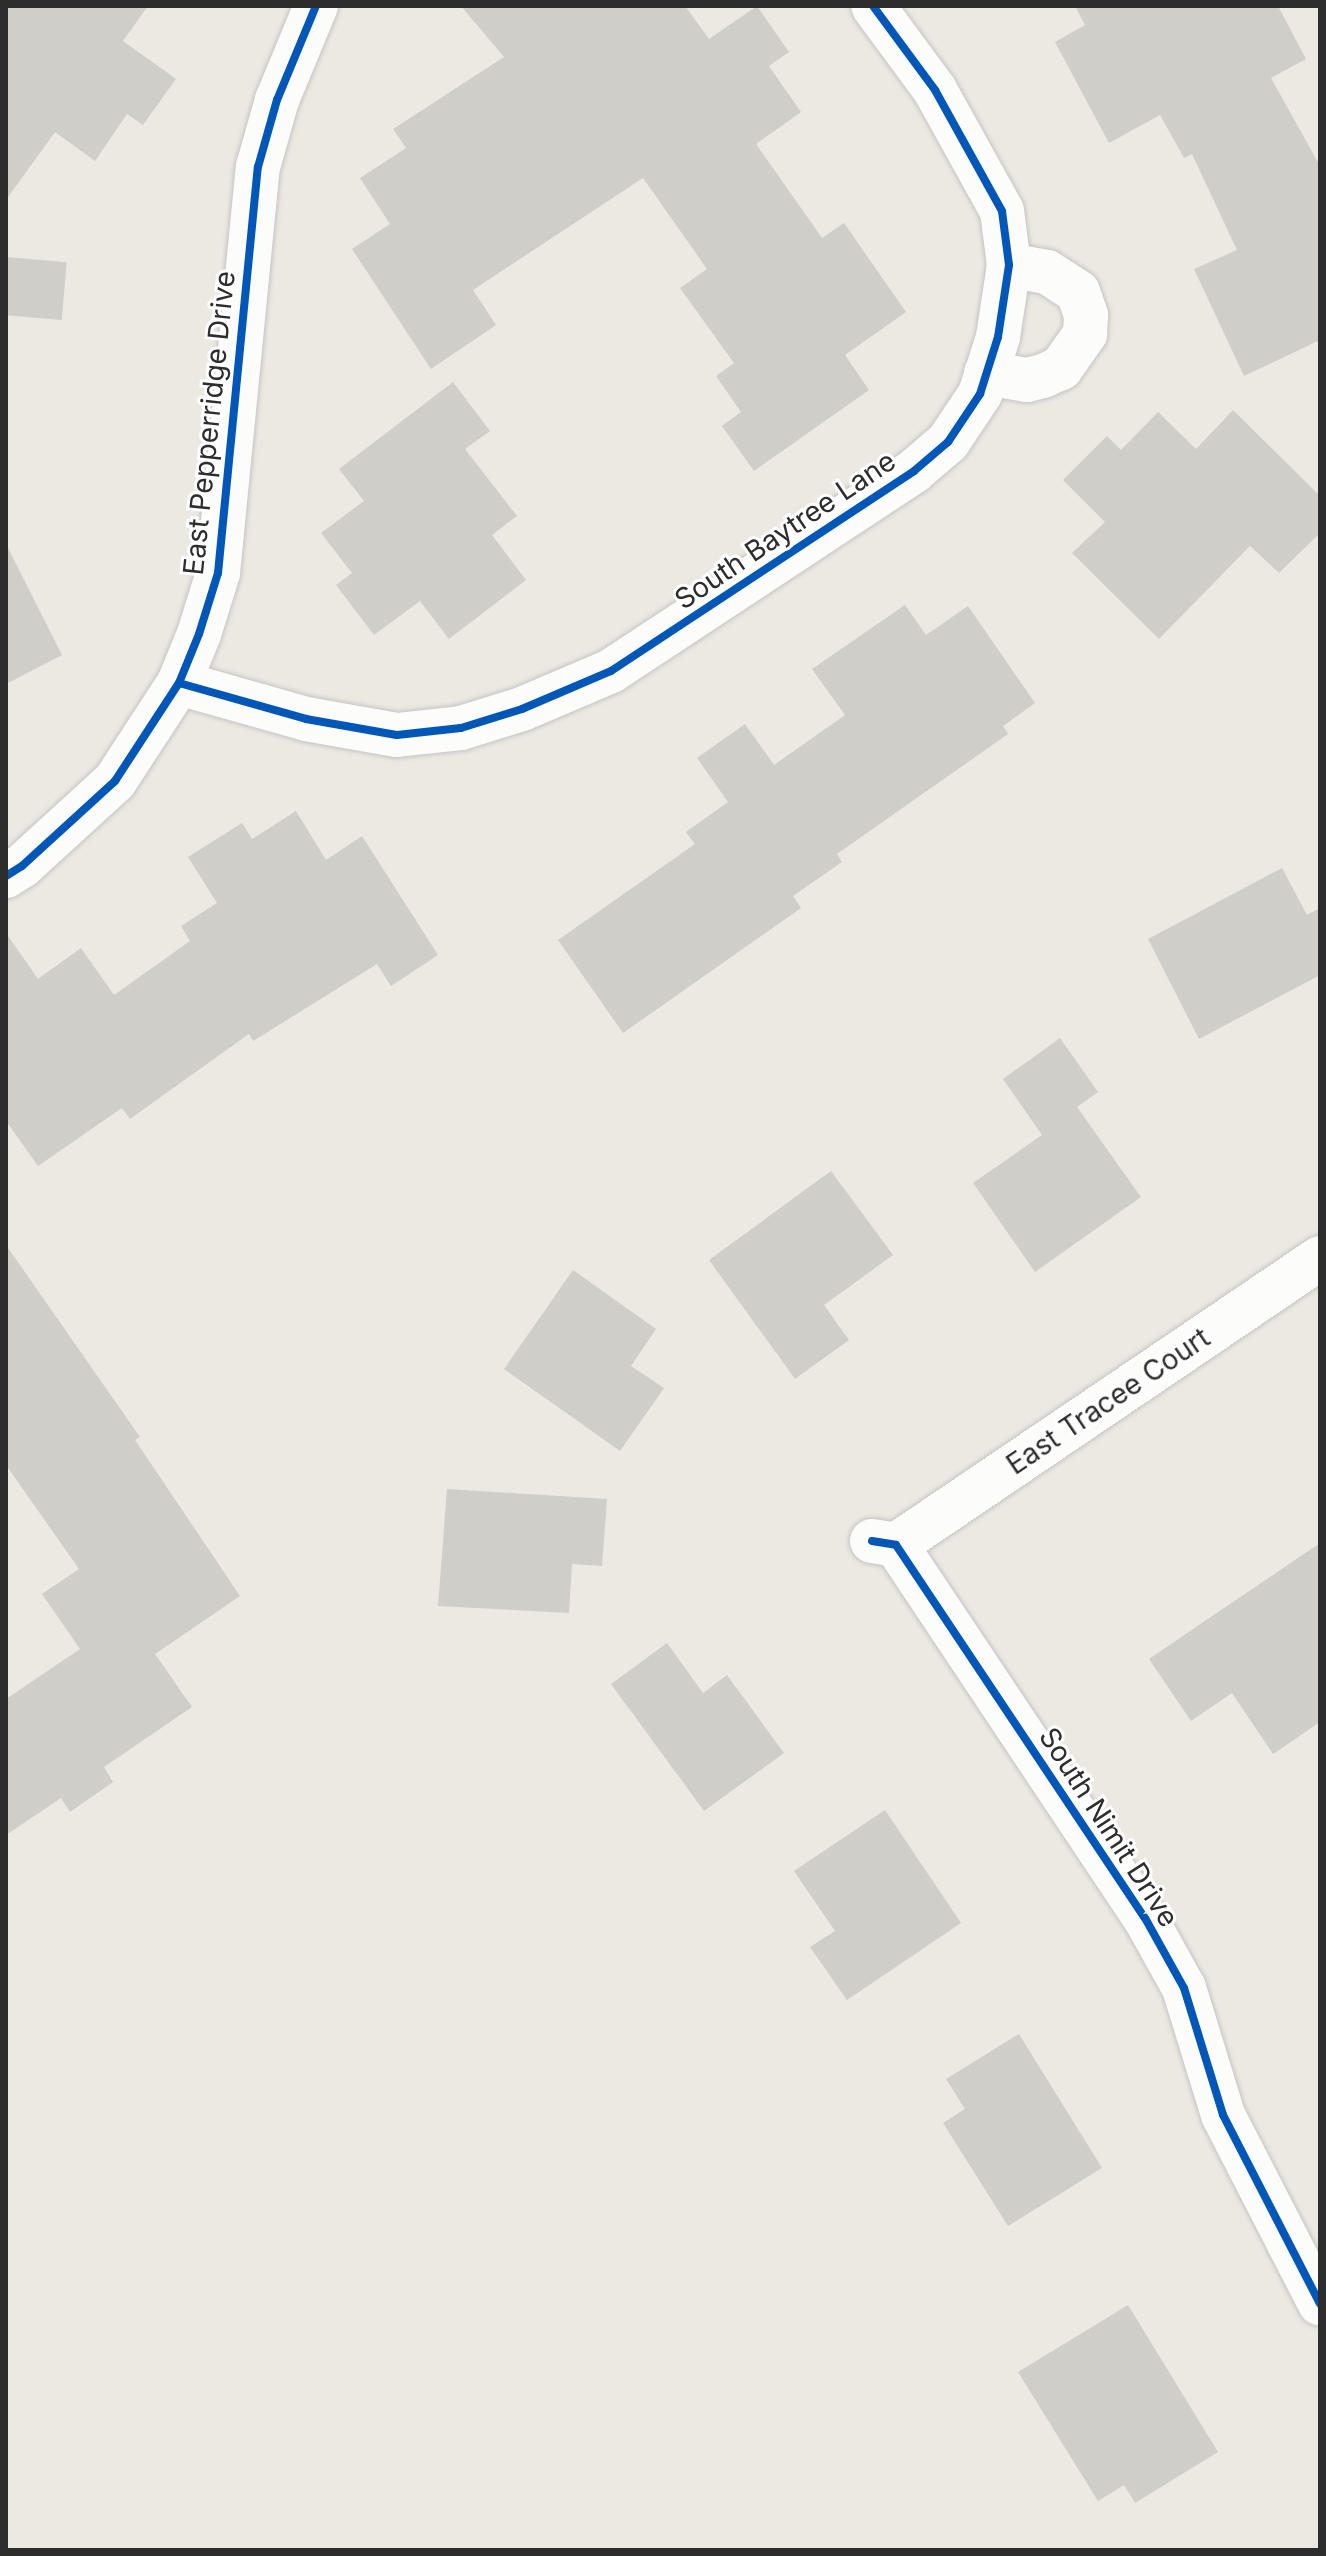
<!DOCTYPE html>
<style>
body{margin:0}
#map{position:relative;width:1326px;height:2556px;overflow:hidden;background:#ece8e2;font-family:Inter,sans-serif}
div>[style]{position:absolute}
.building>*{inset:0;background:#d0cec9;transform-origin:0 0}
.roads{filter:drop-shadow(0 0 2px #c5c4c3) drop-shadow(0 0 2px #c5c4c3)}
.street>*{height:44px;margin:-22px;padding:0 22px;transform-origin:22px;border-radius:22px;background:#fcfcfb}
.cycleway>*{height:8px;margin:-4px;padding:0 4px;transform-origin:4px;border-radius:4px;background:#0057b8}
span{translate:-50% -50%;white-space:nowrap;text-align:center;line-height:1.15;-webkit-text-stroke:6px #fff;paint-order:stroke}
.street-label{font-size:28px;color:#2d2d2d}
.frame{position:absolute;inset:0;border:8px solid #2d2d2d;pointer-events:none}
</style>
<div id="map">
<div class="building">
<div style="clip-path:polygon(6px 6px,148px 6px,123px 41px,176px 79px,143px 125px,127px 114px,95px 161px,55px 132px,6px 200px)"></div>
<div style="clip-path:polygon(461px 6px,685px 6px,709px 39px,757px 6px,789px 52px,769px 66px,801px 112px,756px 144px,822px 238px,844px 223px,906px 312px,845px 355px,869px 390px,754px 471px,722px 426px,741px 412px,716px 376px,734px 363px,680px 288px,707px 269px,643px 178px,473px 290px,496px 325px,431px 369px,352px 249px,390px 224px,360px 178px,406px 148px,393px 129px,504px 57px)"></div>
<div style="clip-path:polygon(1075px 6px,1278px 6px,1306px 59px,1271px 78px,1320px 166px,1320px 340px,1244px 376px,1194px 269px,1237px 250px,1192px 154px,1184px 158px,1160px 115px,1109px 143px,1055px 42px,1085px 25px)"></div>
<div style="left:6px;top:257px;width:61px;height:58px;rotate:5deg"></div>
<div style="clip-path:polygon(453px 382px,490px 431px,465px 449px,517px 516px,492px 535px,526px 580px,449px 639px,420px 601px,374px 635px,336px 585px,352px 573px,321px 533px,364px 501px,339px 469px)"></div>
<div style="clip-path:polygon(1233px 410px,1320px 496px,1320px 533px,1279px 573px,1250px 546px,1159px 639px,1072px 553px,1105px 522px,1063px 480px,1107px 436px,1121px 450px,1158px 412px,1196px 449px)"></div>
<div style="clip-path:polygon(6px 544px,62px 655px,6px 684px)"></div>
<div style="clip-path:polygon(905px 605px,926px 635px,968px 606px,1035px 703px,1003px 726px,1008px 734px,837px 854px,842px 862px,793px 896px,801px 908px,623px 1033px,558px 940px,695px 844px,686px 832px,728px 802px,697px 758px,745px 724px,774px 765px,845px 715px,812px 669px)"></div>
<div style="clip-path:polygon(296px 811px,326px 860px,362px 836px,438px 955px,391px 986px,377px 964px,253px 1041px,249px 1034px,130px 1119px,122px 1108px,38px 1166px,6px 1121px,6px 933px,38px 979px,81px 948px,114px 995px,190px 941px,181px 926px,217px 903px,188px 857px,242px 823px,252px 839px)"></div>
<div style="clip-path:polygon(1282px 868px,1307px 915px,1320px 908px,1320px 975px,1199px 1039px,1148px 939px)"></div>
<div style="clip-path:polygon(1060px 1038px,1098px 1092px,1077px 1107px,1141px 1197px,1035px 1272px,973px 1183px,1042px 1135px,1003px 1079px)"></div>
<div style="clip-path:polygon(831px 1171px,893px 1255px,824px 1305px,849px 1340px,795px 1379px,709px 1260px)"></div>
<div style="clip-path:polygon(6px 1245px,140px 1437px,135px 1440px,240px 1596px,155px 1654px,192px 1707px,104px 1767px,113px 1782px,70px 1812px,61px 1798px,6px 1835px,6px 1699px,80px 1649px,42px 1594px,79px 1569px,6px 1465px)"></div>
<div style="clip-path:polygon(573px 1270px,656px 1329px,631px 1366px,664px 1388px,620px 1451px,504px 1369px)"></div>
<div style="clip-path:polygon(447px 1489px,607px 1499px,602px 1566px,572px 1564px,569px 1613px,438px 1606px)"></div>
<div style="clip-path:polygon(1320px 1543px,1320px 1722px,1273px 1754px,1232px 1693px,1191px 1721px,1149px 1659px)"></div>
<div style="clip-path:polygon(667px 1643px,703px 1693px,727px 1675px,784px 1753px,704px 1811px,611px 1684px)"></div>
<div style="clip-path:polygon(885px 1810px,961px 1923px,847px 2000px,810px 1947px,835px 1931px,794px 1871px)"></div>
<div style="clip-path:polygon(1019px 2034px,1102px 2168px,1008px 2226px,943px 2123px,965px 2109px,946px 2079px)"></div>
<div style="clip-path:polygon(1128px 2305px,1218px 2452px,1135px 2503px,1124px 2485px,1098px 2501px,1018px 2372px)"></div>
</div>
<div class="roads">
<div class="street">
<div style="left:986px;top:373px;width:42px;rotate:9.7deg"></div>
<div style="left:1027px;top:380px;width:16px;rotate:-14deg"></div>
<div style="left:1043px;top:376px;width:20px;rotate:-24deg"></div>
<div style="left:1061px;top:368px;width:42px;rotate:-54.8deg"></div>
<div style="left:1085px;top:334px;width:19px;rotate:-87deg"></div>
<div style="left:1086px;top:315px;width:24px;rotate:-109deg"></div>
<div style="left:1078px;top:292px;width:37px;rotate:-147deg"></div>
<div style="left:1047px;top:272px;width:39px;rotate:-170deg"></div>
<div style="left:179px;top:683px;width:132px;rotate:15.8deg"></div>
<div style="left:306px;top:719px;width:92px;rotate:10deg"></div>
<div style="left:397px;top:735px;width:64px;rotate:-6.2deg"></div>
<div style="left:461px;top:728px;width:64px;rotate:-17.3deg"></div>
<div style="left:522px;top:709px;width:97px;rotate:-23.1deg"></div>
<div style="left:611px;top:671px;width:363px;rotate:-33.4deg"></div>
<div style="left:914px;top:471px;width:45px;rotate:-40.5deg"></div>
<div style="left:948px;top:442px;width:58px;rotate:-56.3deg"></div>
<div style="left:980px;top:394px;width:60px;rotate:-72.5deg"></div>
<div style="left:998px;top:337px;width:73px;rotate:-81.3deg"></div>
<div style="left:1009px;top:265px;width:54px;rotate:-97.4deg"></div>
<div style="left:1002px;top:211px;width:138px;rotate:-119deg"></div>
<div style="left:935px;top:90px;width:104px;rotate:-126.4deg"></div>
<div style="left:6px;top:876px;width:19px;rotate:-32deg"></div>
<div style="left:22px;top:866px;width:126px;rotate:-42.4deg"></div>
<div style="left:115px;top:781px;width:117px;rotate:-56.9deg"></div>
<div style="left:179px;top:683px;width:53px;rotate:-67.8deg"></div>
<div style="left:199px;top:634px;width:64px;rotate:-72.7deg"></div>
<div style="left:218px;top:573px;width:408px;rotate:-84.4deg"></div>
<div style="left:258px;top:167px;width:70px;rotate:-74.2deg"></div>
<div style="left:277px;top:100px;width:102px;rotate:-67.5deg"></div>
<div style="left:872px;top:1541px;width:24px;rotate:9deg"></div>
<div style="left:896px;top:1545px;width:448px;rotate:56.3deg"></div>
<div style="left:1145px;top:1918px;width:80px;rotate:60.9deg"></div>
<div style="left:1184px;top:1988px;width:133px;rotate:72.9deg"></div>
<div style="left:1223px;top:2115px;width:212px;rotate:62.8deg"></div>
<div style="left:896px;top:1545px;width:512px;rotate:-34.09deg"></div>
</div>
</div>
<div class="cycleway">
<div style="left:179px;top:683px;width:132px;rotate:15.8deg"></div>
<div style="left:306px;top:719px;width:92px;rotate:10deg"></div>
<div style="left:397px;top:735px;width:64px;rotate:-6.2deg"></div>
<div style="left:461px;top:728px;width:64px;rotate:-17.3deg"></div>
<div style="left:522px;top:709px;width:97px;rotate:-23.1deg"></div>
<div style="left:611px;top:671px;width:363px;rotate:-33.4deg"></div>
<div style="left:914px;top:471px;width:45px;rotate:-40.5deg"></div>
<div style="left:948px;top:442px;width:58px;rotate:-56.3deg"></div>
<div style="left:980px;top:394px;width:60px;rotate:-72.5deg"></div>
<div style="left:998px;top:337px;width:73px;rotate:-81.3deg"></div>
<div style="left:1009px;top:265px;width:54px;rotate:-97.4deg"></div>
<div style="left:1002px;top:211px;width:138px;rotate:-119deg"></div>
<div style="left:935px;top:90px;width:104px;rotate:-126.4deg"></div>
<div style="left:6px;top:876px;width:19px;rotate:-32deg"></div>
<div style="left:22px;top:866px;width:126px;rotate:-42.4deg"></div>
<div style="left:115px;top:781px;width:117px;rotate:-56.9deg"></div>
<div style="left:179px;top:683px;width:53px;rotate:-67.8deg"></div>
<div style="left:199px;top:634px;width:64px;rotate:-72.7deg"></div>
<div style="left:218px;top:573px;width:408px;rotate:-84.4deg"></div>
<div style="left:258px;top:167px;width:70px;rotate:-74.2deg"></div>
<div style="left:277px;top:100px;width:102px;rotate:-67.5deg"></div>
<div style="left:872px;top:1541px;width:24px;rotate:9deg"></div>
<div style="left:896px;top:1545px;width:448px;rotate:56.3deg"></div>
<div style="left:1145px;top:1918px;width:80px;rotate:60.9deg"></div>
<div style="left:1184px;top:1988px;width:133px;rotate:72.9deg"></div>
<div style="left:1223px;top:2115px;width:212px;rotate:62.8deg"></div>
</div>
<div class="street-label">
<span style="left:209px;top:423px;rotate:-84deg">East Pepperridge Drive</span>
<span style="left:785px;top:530px;rotate:-34deg">South Baytree Lane</span>
<span style="left:1108px;top:1401px;rotate:-34deg">East Tracee Court</span>
<span style="left:1109px;top:1827px;rotate:57deg">South Nimit Drive</span>
</div>
<div class="frame"></div>
</div>
